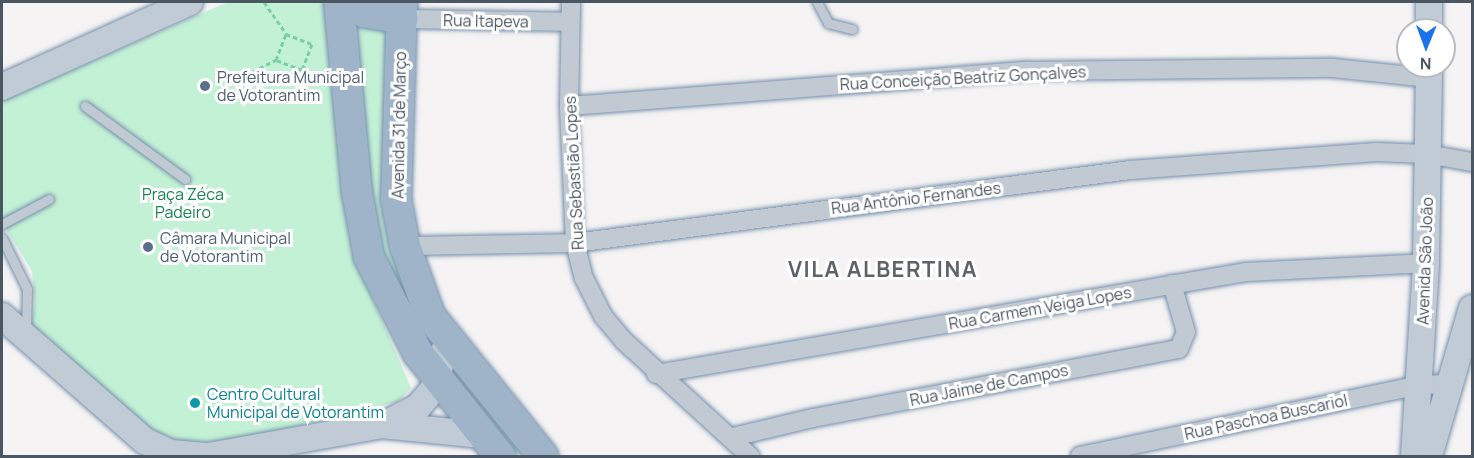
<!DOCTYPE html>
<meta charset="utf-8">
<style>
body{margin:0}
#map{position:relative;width:1474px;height:458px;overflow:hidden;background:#f5f3f3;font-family:Manrope,sans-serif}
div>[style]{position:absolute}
.green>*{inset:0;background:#c3f1d5}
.path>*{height:3px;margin-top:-1.5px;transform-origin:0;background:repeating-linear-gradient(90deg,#7ad0a6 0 4.5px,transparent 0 7.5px)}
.roads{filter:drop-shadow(0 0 2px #7690ad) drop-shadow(0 0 2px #7690ad)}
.service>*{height:9px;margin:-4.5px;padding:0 4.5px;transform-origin:4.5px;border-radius:4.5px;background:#c1cad2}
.minor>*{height:18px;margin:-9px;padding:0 9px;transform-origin:9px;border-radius:9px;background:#c1cad2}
.secondary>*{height:26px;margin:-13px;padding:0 13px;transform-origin:13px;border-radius:13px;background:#c1cbd6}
.trunk>*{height:30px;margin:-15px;padding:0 15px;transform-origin:15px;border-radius:15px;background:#9fb4c9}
.dots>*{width:16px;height:16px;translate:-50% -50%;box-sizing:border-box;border:3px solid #fff;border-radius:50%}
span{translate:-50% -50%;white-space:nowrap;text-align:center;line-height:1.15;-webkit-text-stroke:6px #fff;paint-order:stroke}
.street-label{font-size:16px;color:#4a5661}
.service-label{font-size:16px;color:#4e5e75}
.left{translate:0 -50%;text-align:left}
.park-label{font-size:16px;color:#17864f}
.culture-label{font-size:16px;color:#0d838f}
.district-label{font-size:22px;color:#5f6368;font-weight:700;letter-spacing:1.5px}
.frame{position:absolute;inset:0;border:3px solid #4a5661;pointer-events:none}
.north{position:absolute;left:1396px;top:18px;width:60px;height:60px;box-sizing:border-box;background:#fff;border:2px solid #b7bbc0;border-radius:50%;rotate:181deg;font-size:16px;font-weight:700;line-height:24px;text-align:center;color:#4a5661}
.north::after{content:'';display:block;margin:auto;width:21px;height:27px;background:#1a73e8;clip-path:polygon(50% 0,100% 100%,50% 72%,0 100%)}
</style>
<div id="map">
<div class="green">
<div style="clip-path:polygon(228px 2px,325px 2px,363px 276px,411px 388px,397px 402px,263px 435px,191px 444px,152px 432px,31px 326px,35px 301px,32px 271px,2px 222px,2px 101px)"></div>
<div style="clip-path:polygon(347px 14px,391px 26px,388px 168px,430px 333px,426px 351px,373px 241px)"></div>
<div style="clip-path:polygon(463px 364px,537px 456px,518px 456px,449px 373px)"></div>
</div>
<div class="path">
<div style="left:264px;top:2px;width:39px;rotate:55deg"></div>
<div style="left:286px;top:34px;width:28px;rotate:21deg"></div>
<div style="left:312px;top:44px;width:28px;rotate:111deg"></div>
<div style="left:302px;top:70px;width:28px;rotate:-159deg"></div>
<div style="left:276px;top:60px;width:28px;rotate:-69deg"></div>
<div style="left:246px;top:75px;width:34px;rotate:-27deg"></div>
</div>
<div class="roads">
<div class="service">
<div style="left:817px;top:2px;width:24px;rotate:62deg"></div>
<div style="left:828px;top:23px;width:25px;rotate:14deg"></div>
<div style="left:85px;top:106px;width:124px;rotate:36.1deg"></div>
<div style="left:2px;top:224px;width:53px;rotate:-28deg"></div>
<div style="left:2px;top:238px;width:57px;rotate:63.9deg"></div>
<div style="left:27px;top:289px;width:42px;rotate:91.4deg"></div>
</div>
<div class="minor">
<div style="left:571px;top:2px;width:104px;rotate:91.1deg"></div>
<div style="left:569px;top:106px;width:137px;rotate:87.5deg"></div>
<div style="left:575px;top:243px;width:36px;rotate:76deg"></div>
<div style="left:584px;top:278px;width:42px;rotate:63.4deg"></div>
<div style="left:603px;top:316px;width:33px;rotate:50deg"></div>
<div style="left:624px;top:341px;width:171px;rotate:42.4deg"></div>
<div style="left:402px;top:19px;width:168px;rotate:1deg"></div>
<div style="left:569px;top:106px;width:460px;rotate:-4.4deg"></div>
<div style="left:1028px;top:71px;width:305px;rotate:-0.6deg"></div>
<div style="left:1333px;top:68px;width:97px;rotate:5.9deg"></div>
<div style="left:405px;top:246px;width:170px;rotate:-1deg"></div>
<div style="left:575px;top:243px;width:560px;rotate:-7.49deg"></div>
<div style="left:1130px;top:170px;width:247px;rotate:-4.2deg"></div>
<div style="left:1376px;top:152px;width:51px;rotate:2.2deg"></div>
<div style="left:1427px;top:154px;width:46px;rotate:10.1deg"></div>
<div style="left:656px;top:374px;width:598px;rotate:-9.82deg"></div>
<div style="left:1245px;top:272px;width:181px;rotate:-2.8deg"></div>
<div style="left:733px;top:437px;width:82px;rotate:-13.4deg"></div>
<div style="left:813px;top:418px;width:372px;rotate:-10.7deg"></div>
<div style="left:1179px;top:349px;width:18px;rotate:-68deg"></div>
<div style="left:1186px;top:332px;width:50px;rotate:-106.3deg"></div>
<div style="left:1080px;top:456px;width:347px;rotate:-11.8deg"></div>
<div style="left:1420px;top:385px;width:33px;rotate:-2deg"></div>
</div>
<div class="secondary">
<div style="left:1429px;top:30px;width:28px;rotate:-90deg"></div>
<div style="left:2px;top:87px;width:206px;rotate:-24.3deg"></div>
<div style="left:2px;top:316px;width:190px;rotate:41.2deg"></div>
<div style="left:145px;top:441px;width:29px;rotate:25deg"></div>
<div style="left:171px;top:453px;width:32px;rotate:5deg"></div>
<div style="left:385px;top:424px;width:37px;rotate:-27deg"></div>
<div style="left:418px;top:407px;width:23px;rotate:-49deg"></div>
<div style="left:433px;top:390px;width:54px;rotate:-73.9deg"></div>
<div style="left:209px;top:456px;width:176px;rotate:-10.2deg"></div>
<div style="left:382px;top:425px;width:101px;rotate:5.7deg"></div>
<div style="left:1414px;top:456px;width:193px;rotate:-86.4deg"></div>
<div style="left:1426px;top:263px;width:197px;rotate:-89.1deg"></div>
<div style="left:1429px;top:456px;width:154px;rotate:-73.8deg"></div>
</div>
<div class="trunk">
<div style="left:339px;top:2px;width:191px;rotate:84.6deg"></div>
<div style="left:357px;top:192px;width:66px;rotate:79.5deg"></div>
<div style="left:369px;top:257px;width:108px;rotate:63deg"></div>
<div style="left:418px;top:353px;width:132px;rotate:51.5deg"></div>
<div style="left:352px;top:2px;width:16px;rotate:40deg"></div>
<div style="left:364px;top:12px;width:39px;rotate:10deg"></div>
<div style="left:402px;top:2px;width:197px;rotate:91.7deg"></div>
<div style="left:396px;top:199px;width:48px;rotate:79.2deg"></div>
<div style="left:405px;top:246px;width:74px;rotate:70.3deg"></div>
<div style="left:430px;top:316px;width:180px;rotate:51.1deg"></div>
</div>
</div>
<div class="dots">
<div style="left:205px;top:86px;background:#5c6f8a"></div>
<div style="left:148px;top:247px;background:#5c6f8a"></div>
<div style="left:195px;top:403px;background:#0f9aa8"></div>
</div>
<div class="street-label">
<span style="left:486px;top:21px;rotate:1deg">Rua Itapeva</span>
<span style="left:963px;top:78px;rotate:-3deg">Rua Conceição Beatriz Gonçalves</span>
<span style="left:399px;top:125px;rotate:-89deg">Avenida 31 de Março</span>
<span style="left:574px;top:173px;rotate:-93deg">Rua Sebastião Lopes</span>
<span style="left:916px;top:198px;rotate:-7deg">Rua Antônio Fernandes</span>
<span style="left:1425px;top:261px;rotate:-88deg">Avenida São João</span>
<span style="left:1040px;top:308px;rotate:-10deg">Rua Carmem Veiga Lopes</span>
<span style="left:989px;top:385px;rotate:-11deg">Rua Jaime de Campos</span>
<span style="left:1266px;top:417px;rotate:-12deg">Rua Paschoa Buscariol</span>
</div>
<div class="service-label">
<span class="left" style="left:217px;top:86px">Prefeitura Municipal<br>de Votorantim</span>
<span class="left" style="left:160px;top:247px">Câmara Municipal<br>de Votorantim</span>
</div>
<div class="park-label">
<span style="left:183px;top:203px">Praça Zéca<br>Padeiro</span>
</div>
<div class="culture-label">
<span class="left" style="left:207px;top:403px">Centro Cultural<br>Municipal de Votorantim</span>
</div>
<div class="district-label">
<span style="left:883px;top:270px">VILA ALBERTINA</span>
</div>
<div class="frame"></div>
<div class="north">N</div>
</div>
